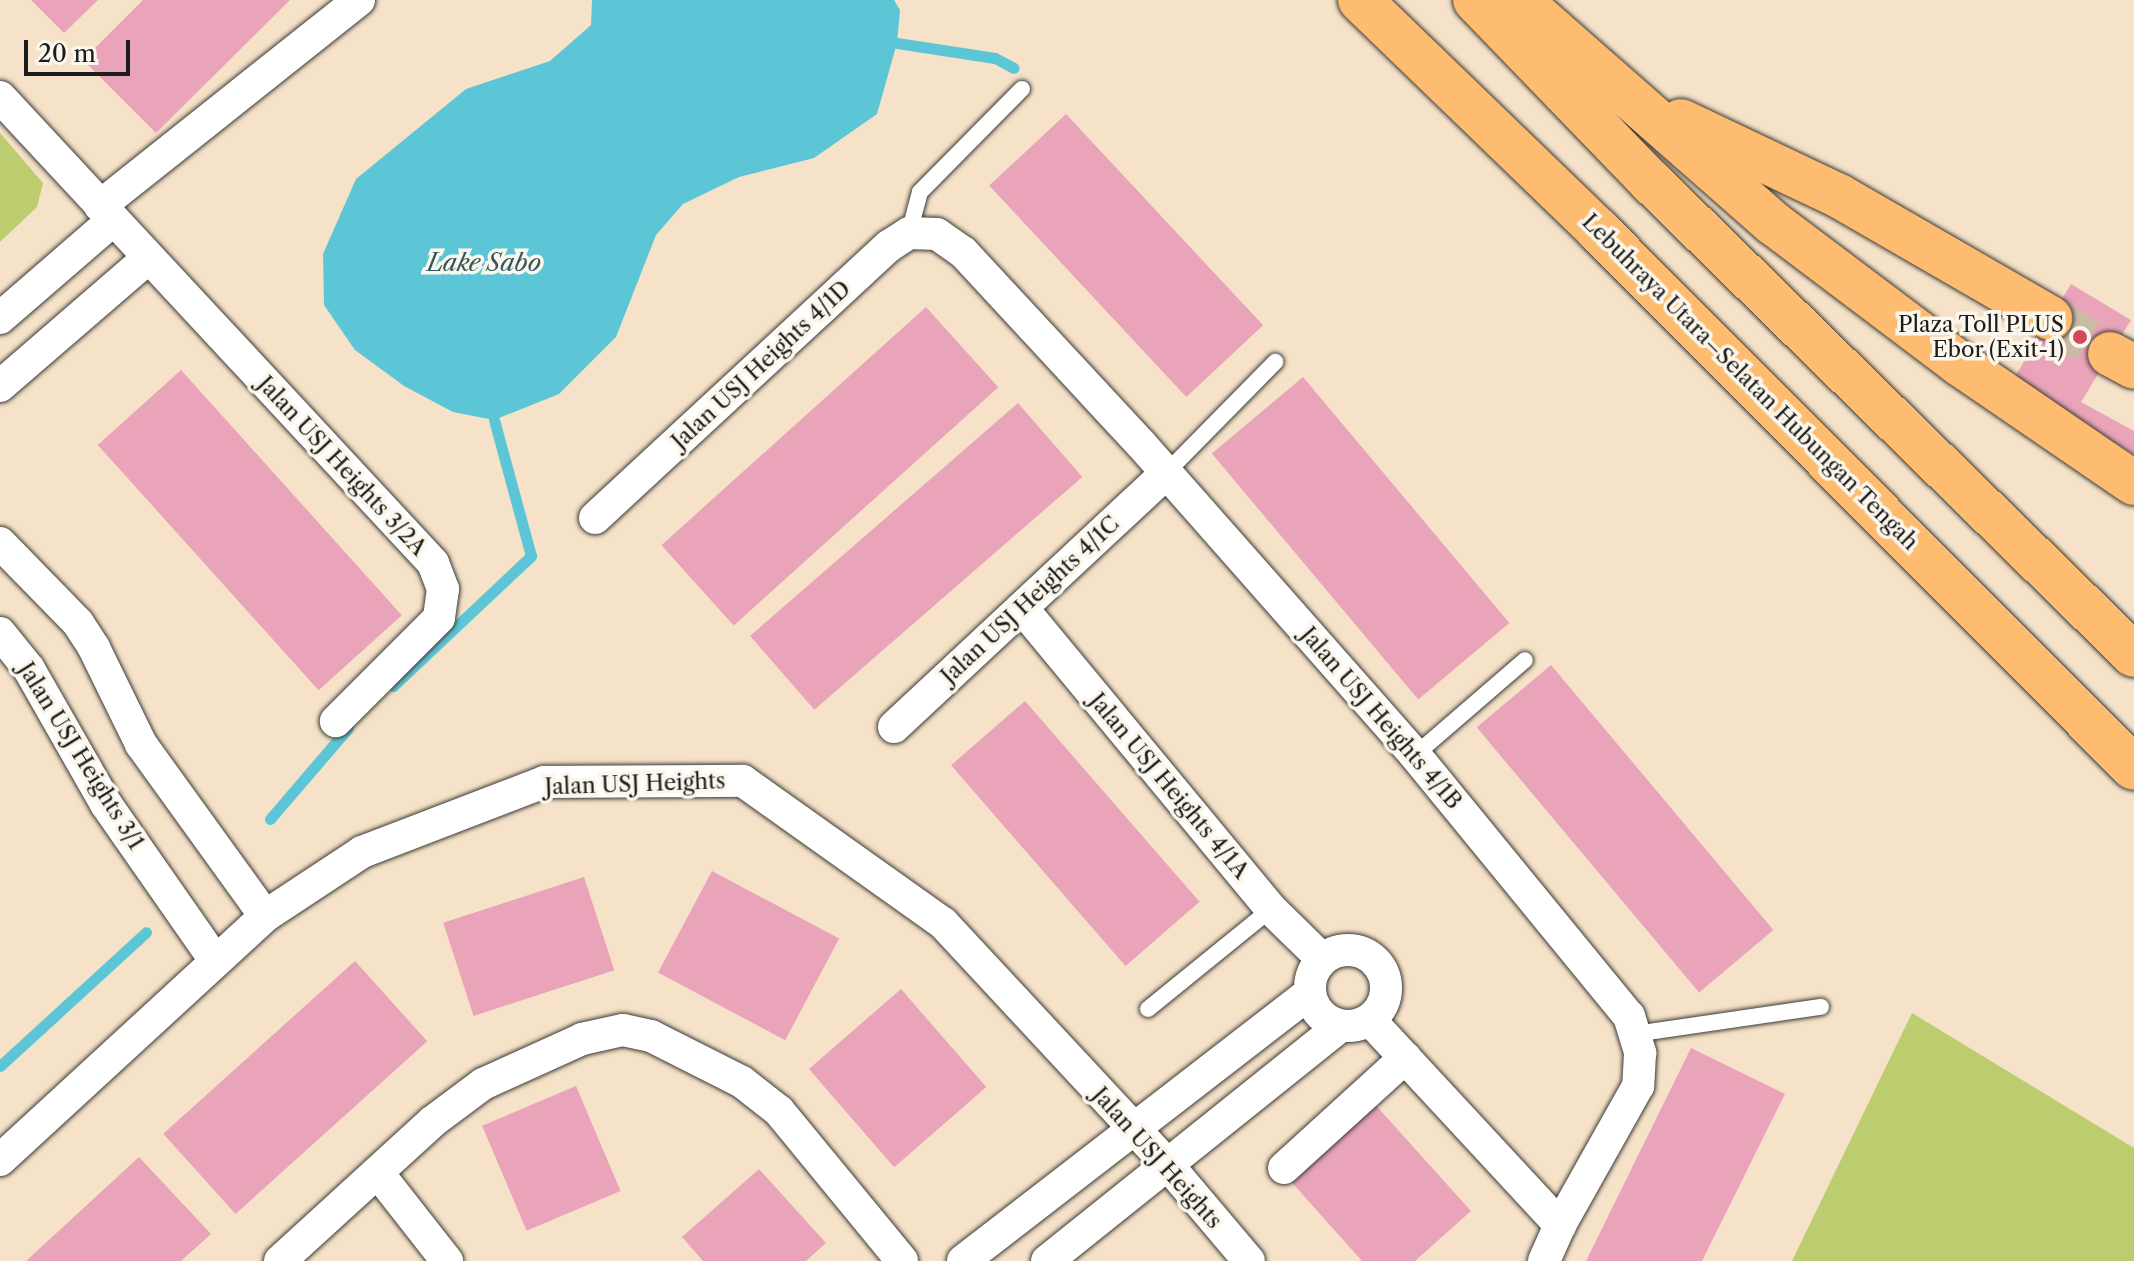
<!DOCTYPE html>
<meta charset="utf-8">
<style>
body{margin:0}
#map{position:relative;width:2134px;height:1261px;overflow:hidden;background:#f5e2c8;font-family:"Libre Caslon Text",serif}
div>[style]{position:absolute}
.green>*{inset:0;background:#bccd6f}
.water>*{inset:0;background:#5cc6d7}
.stream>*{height:11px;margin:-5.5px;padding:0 5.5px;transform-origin:5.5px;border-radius:5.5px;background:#5cc6d7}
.building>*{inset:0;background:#e9a4ba;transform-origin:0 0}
.highway-tunnel>*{height:44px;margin-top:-22px;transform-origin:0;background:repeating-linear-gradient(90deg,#cabaa6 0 44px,transparent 0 66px)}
.roads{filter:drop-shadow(0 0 2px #3d3a36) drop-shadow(0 0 2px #3d3a36)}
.lane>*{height:16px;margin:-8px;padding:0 8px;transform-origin:8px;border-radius:8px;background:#fff}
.street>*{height:32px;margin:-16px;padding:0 16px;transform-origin:16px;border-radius:16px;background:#fff}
.street>.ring{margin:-16px;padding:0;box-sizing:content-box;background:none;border:32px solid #fff;border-radius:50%}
.highway>*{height:44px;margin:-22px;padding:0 22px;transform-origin:22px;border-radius:22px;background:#fdbc6f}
.dots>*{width:22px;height:22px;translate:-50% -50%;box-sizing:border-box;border:4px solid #fbf7ec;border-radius:50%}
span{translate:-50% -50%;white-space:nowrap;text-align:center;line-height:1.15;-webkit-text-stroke:7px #fbf7ec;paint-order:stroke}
.poi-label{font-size:22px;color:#1c1c1c}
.right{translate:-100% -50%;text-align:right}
.street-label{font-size:22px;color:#1c1c1c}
.water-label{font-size:24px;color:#32585d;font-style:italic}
.scale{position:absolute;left:24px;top:40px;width:106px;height:36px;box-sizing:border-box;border:4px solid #1c1c1c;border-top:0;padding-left:10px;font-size:24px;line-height:28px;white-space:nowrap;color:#1c1c1c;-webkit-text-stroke:6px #fbf7ec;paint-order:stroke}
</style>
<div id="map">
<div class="green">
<div style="clip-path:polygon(0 133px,43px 183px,37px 207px,0 242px)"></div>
<div style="clip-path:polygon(1912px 1013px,2134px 1148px,2134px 1261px,1792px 1261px)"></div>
</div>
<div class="water">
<div style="clip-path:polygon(592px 0,894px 0,900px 10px,897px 43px,877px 114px,814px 158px,739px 177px,683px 204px,656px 235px,616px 337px,559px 394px,494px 420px,453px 412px,404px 386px,355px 350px,324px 305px,323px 254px,356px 179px,466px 89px,550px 61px,591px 25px)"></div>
</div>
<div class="stream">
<div style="left:897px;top:43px;width:99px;rotate:8.7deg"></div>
<div style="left:995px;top:58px;width:21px;rotate:28deg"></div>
<div style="left:393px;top:686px;width:190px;rotate:-43.3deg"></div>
<div style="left:531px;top:556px;width:141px;rotate:-105.2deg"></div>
<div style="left:270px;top:819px;width:120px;rotate:-49.4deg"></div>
<div style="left:0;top:1066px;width:198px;rotate:-42.5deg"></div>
</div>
<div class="building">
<div style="clip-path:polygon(31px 0,98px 0,64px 33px)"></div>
<div style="clip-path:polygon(143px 0,290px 0,156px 133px,83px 60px)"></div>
<div style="left:1066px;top:114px;width:289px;height:105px;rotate:47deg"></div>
<div style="clip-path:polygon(2071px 284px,2131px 320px,2081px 402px,2134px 431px,2134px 454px,2011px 383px)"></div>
<div style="left:926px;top:307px;width:108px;height:356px;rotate:48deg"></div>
<div style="left:181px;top:370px;width:330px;height:112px;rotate:48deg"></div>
<div style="left:1303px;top:377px;width:321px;height:119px;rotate:50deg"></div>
<div style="left:1018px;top:403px;width:98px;height:355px;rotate:49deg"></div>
<div style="left:1551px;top:665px;width:346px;height:97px;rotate:50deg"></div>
<div style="left:1025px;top:701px;width:266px;height:98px;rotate:49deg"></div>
<div style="left:712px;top:871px;width:144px;height:115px;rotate:28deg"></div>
<div style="left:584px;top:877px;width:98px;height:148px;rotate:72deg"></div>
<div style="left:355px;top:961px;width:108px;height:258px;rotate:48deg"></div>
<div style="left:901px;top:989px;width:130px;height:122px;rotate:49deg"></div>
<div style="clip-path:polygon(1691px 1048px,1785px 1094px,1768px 1128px,1702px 1261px,1586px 1261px)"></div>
<div style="left:576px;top:1086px;width:114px;height:102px;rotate:67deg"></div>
<div style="clip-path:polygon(1371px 1100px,1471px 1211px,1415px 1261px,1362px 1261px,1286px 1176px)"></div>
<div style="clip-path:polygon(139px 1157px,211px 1234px,181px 1261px,26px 1261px)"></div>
<div style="clip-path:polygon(759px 1169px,826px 1243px,806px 1261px,703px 1261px,682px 1237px)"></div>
</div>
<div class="highway-tunnel">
<div style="left:2050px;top:318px;width:70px;rotate:31deg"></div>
</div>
<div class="roads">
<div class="lane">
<div style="left:909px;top:233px;width:42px;rotate:-75deg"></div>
<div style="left:920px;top:192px;width:145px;rotate:-45.3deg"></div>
<div style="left:1166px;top:473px;width:156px;rotate:-45.5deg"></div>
<div style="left:1415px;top:755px;width:145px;rotate:-40.8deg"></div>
<div style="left:1148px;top:1009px;width:159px;rotate:-39.1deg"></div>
<div style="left:1635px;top:1034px;width:188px;rotate:-8.3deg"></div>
</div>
<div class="street">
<div style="left:0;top:97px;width:636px;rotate:47.1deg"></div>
<div style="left:433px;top:563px;width:28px;rotate:69deg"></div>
<div style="left:443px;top:589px;width:29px;rotate:98deg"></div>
<div style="left:439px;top:618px;width:146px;rotate:135deg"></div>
<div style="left:100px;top:206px;width:331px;rotate:-38.5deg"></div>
<div style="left:0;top:318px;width:148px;rotate:-40.9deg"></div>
<div style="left:0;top:386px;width:194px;rotate:-40.8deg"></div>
<div style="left:595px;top:518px;width:401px;rotate:-42.8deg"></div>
<div style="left:889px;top:246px;width:24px;rotate:-33deg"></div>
<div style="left:909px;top:233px;width:28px;rotate:2deg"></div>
<div style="left:937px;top:234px;width:32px;rotate:35deg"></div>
<div style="left:963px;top:252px;width:262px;rotate:47.2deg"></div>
<div style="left:1141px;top:444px;width:414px;rotate:48.6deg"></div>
<div style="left:1415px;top:755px;width:338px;rotate:50.7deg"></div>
<div style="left:1629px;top:1016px;width:39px;rotate:73deg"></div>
<div style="left:1640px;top:1053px;width:33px;rotate:93deg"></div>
<div style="left:1638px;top:1086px;width:159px;rotate:119.3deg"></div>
<div style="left:1560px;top:1225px;width:39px;rotate:114deg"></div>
<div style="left:0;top:543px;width:112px;rotate:45.7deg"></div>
<div style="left:78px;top:623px;width:30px;rotate:57deg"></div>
<div style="left:94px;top:648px;width:107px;rotate:63.9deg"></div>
<div style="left:141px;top:744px;width:212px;rotate:54.2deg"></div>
<div style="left:1022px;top:608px;width:391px;rotate:50.4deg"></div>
<div style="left:1271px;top:909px;width:71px;rotate:44.4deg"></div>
<div style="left:0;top:633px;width:46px;rotate:51.1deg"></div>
<div style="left:29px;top:669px;width:155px;rotate:60.3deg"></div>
<div style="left:106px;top:804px;width:190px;rotate:55.1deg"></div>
<div style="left:894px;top:727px;width:372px;rotate:-43deg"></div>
<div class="ring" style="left:1310px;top:950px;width:44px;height:44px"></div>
<div style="left:1370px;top:1020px;width:280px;rotate:47.2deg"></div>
<div style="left:0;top:1160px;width:360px;rotate:-42.6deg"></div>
<div style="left:265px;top:916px;width:116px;rotate:-33.4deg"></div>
<div style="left:362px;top:852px;width:195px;rotate:-21deg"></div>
<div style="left:544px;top:782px;width:199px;rotate:-0.3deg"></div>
<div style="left:743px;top:781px;width:245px;rotate:35.4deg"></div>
<div style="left:943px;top:923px;width:329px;rotate:47.1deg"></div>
<div style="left:1167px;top:1164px;width:127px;rotate:49.8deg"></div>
<div style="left:1284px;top:1168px;width:164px;rotate:-42.3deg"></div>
<div style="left:378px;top:1173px;width:112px;rotate:51.9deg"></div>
<div style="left:280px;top:1261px;width:206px;rotate:-42.4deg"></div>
<div style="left:432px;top:1122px;width:64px;rotate:-36.7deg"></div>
<div style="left:483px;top:1084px;width:109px;rotate:-24.4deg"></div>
<div style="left:582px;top:1039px;width:42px;rotate:-12.4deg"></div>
<div style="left:623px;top:1030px;width:29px;rotate:12deg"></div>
<div style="left:651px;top:1036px;width:102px;rotate:26.8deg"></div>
<div style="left:742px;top:1082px;width:47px;rotate:38.1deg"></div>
<div style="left:779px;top:1111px;width:194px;rotate:50.6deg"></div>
<div style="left:963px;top:1261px;width:437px;rotate:-37.7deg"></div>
<div style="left:1047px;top:1261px;width:376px;rotate:-38.7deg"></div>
</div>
<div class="highway">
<div style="left:1360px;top:0;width:331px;rotate:44deg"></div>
<div style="left:1598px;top:230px;width:759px;rotate:45.11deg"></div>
<div style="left:1475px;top:0;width:253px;rotate:46deg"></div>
<div style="left:1651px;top:182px;width:676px;rotate:44.4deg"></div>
<div style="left:1519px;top:0;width:338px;rotate:41.3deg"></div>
<div style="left:1773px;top:223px;width:234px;rotate:37deg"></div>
<div style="left:1960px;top:364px;width:211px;rotate:34.4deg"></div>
<div style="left:1681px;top:121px;width:175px;rotate:25.4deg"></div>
<div style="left:1839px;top:196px;width:244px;rotate:30deg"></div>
<div style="left:2110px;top:354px;width:27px;rotate:28deg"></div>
</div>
</div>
<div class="dots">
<div style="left:2080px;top:337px;background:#d1495b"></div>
</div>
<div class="poi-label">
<span class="right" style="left:2064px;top:337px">Plaza Toll PLUS<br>Ebor (Exit-1)</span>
</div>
<div class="street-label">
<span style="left:761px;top:365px;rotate:-43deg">Jalan USJ Heights 4/1D</span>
<span style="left:1750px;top:382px;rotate:45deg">Lebuhraya Utara–Selatan Hubungan Tengah</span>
<span style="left:342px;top:466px;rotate:47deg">Jalan USJ Heights 3/2A</span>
<span style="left:1030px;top:600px;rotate:-43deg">Jalan USJ Heights 4/1C</span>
<span style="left:1381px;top:718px;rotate:49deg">Jalan USJ Heights 4/1B</span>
<span style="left:81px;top:756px;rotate:58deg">Jalan USJ Heights 3/1</span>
<span style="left:635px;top:784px;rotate:-2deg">Jalan USJ Heights</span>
<span style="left:1169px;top:786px;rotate:50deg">Jalan USJ Heights 4/1A</span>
<span style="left:1157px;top:1158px;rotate:48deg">Jalan USJ Heights</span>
</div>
<div class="water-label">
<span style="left:484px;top:263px">Lake Sabo</span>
</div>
<div class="scale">20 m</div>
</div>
